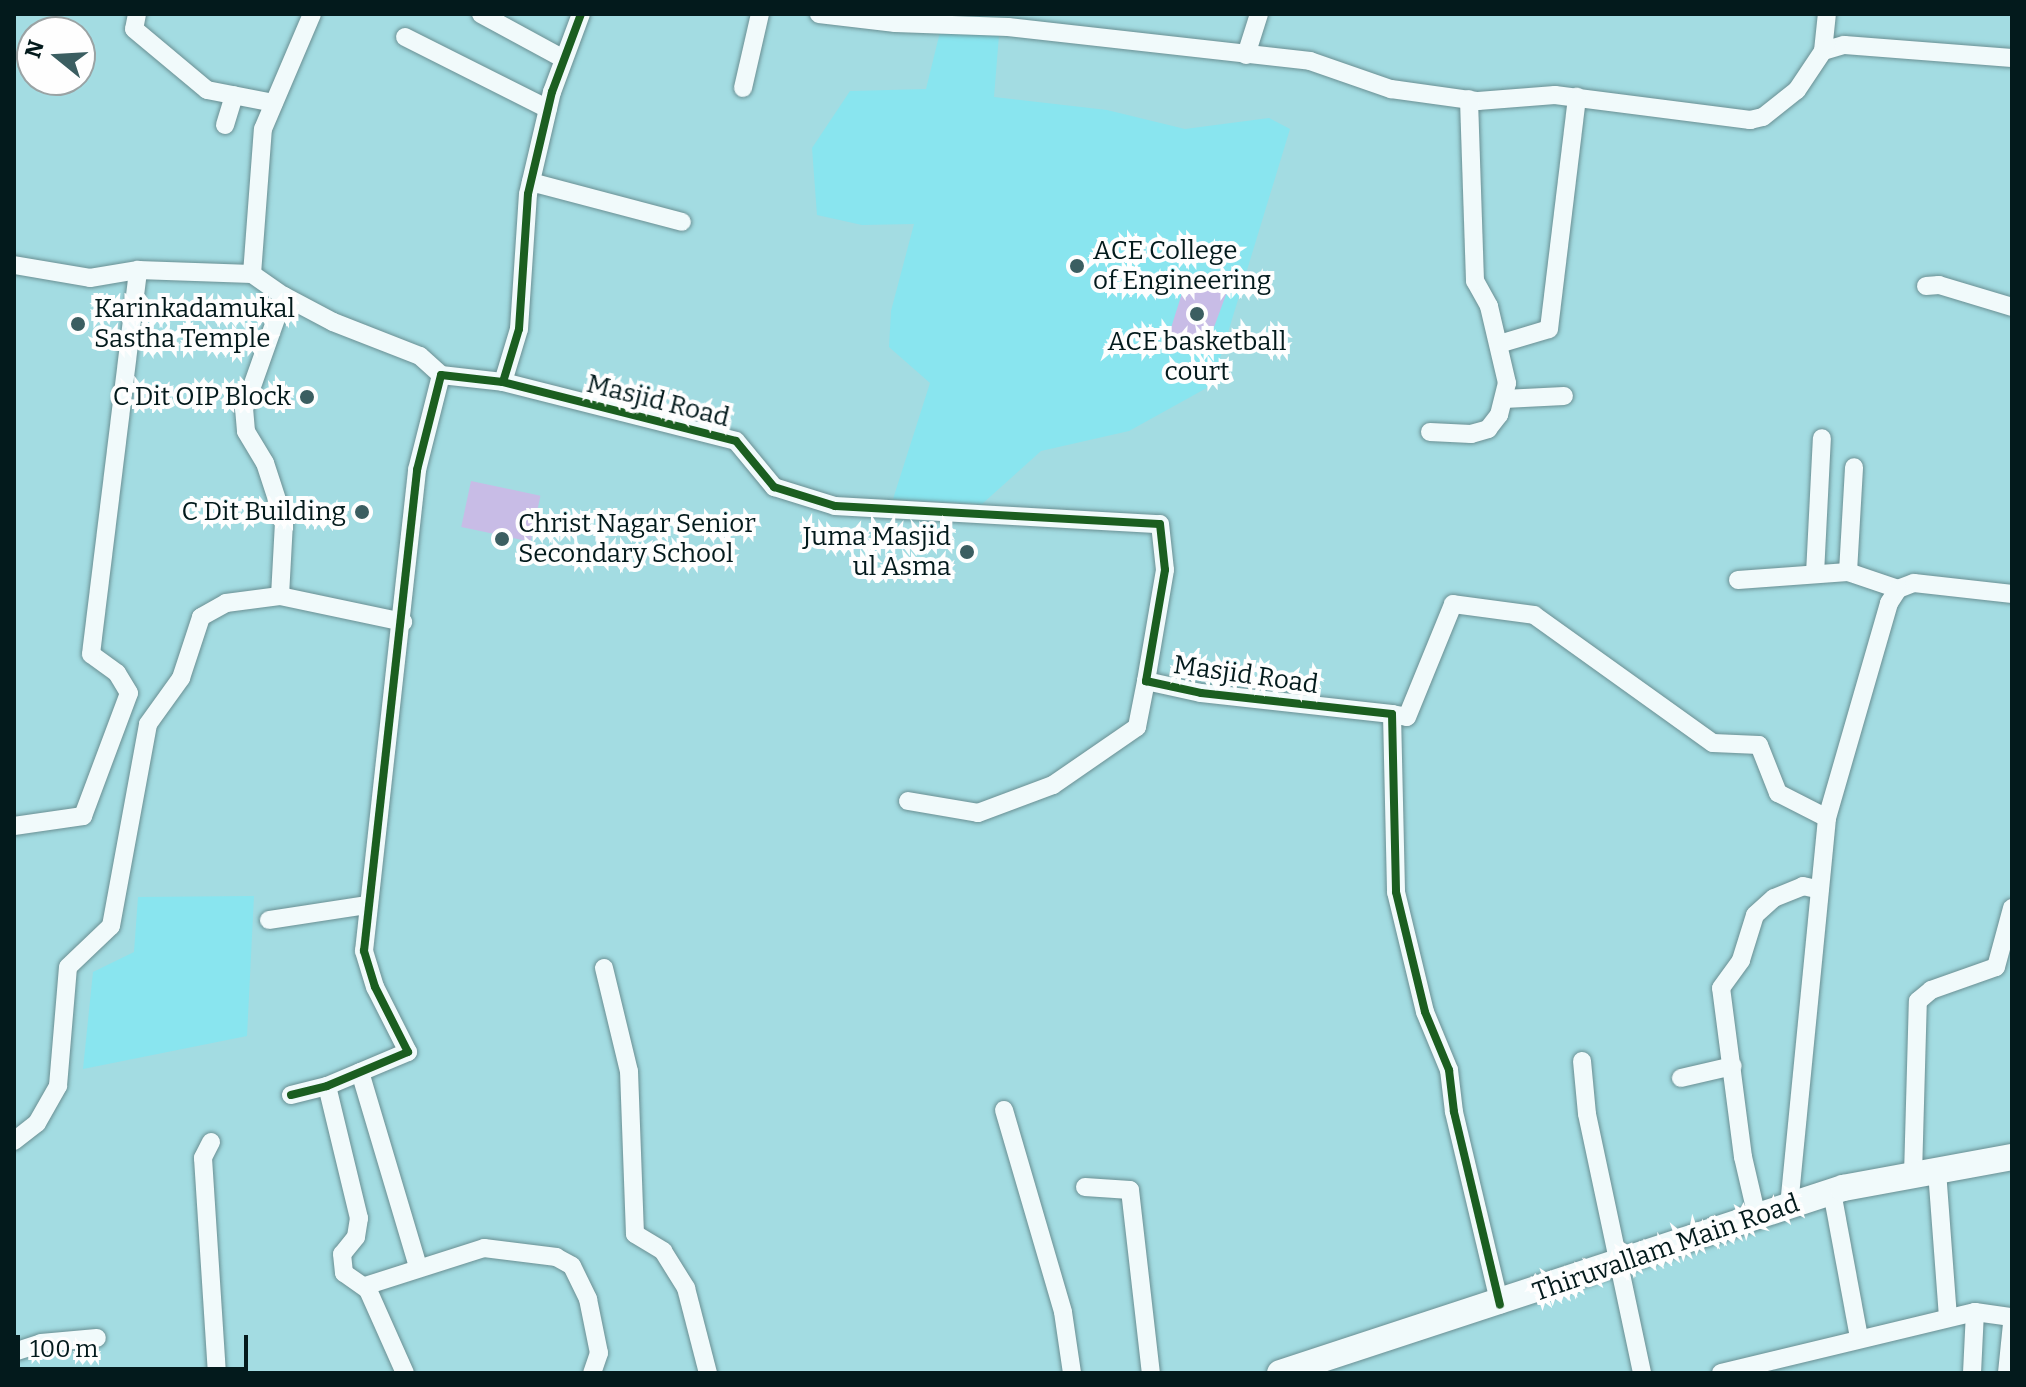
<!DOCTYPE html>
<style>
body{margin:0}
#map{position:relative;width:2026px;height:1387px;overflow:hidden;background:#a3dce2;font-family:Bitter,serif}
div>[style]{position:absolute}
.built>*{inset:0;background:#89e5ef}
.green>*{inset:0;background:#c8bce6;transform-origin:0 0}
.roads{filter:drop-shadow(0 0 2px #6a8f93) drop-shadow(0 0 2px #6a8f93)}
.street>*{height:18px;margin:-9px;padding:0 9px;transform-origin:9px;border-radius:9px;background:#f1fafb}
.secondary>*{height:26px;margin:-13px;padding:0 13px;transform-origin:13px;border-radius:13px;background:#f1fafb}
.cycleway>*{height:8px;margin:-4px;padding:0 4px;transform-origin:4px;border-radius:4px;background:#1b5e20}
.dots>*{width:22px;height:22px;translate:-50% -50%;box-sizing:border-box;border:4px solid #fefefe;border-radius:50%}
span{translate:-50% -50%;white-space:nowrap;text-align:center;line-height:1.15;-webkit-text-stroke:8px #fefefe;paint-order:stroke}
.poi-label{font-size:26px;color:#031a1c}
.left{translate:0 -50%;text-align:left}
.right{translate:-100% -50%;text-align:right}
.street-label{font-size:26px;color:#031a1c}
.frame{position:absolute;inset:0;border:16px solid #031a1c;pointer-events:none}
.north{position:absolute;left:16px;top:16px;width:80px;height:80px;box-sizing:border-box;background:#fefefe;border:2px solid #9aa3a4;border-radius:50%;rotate:288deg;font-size:22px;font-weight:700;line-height:32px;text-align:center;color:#031a1c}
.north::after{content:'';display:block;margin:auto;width:28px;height:36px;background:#3b5e61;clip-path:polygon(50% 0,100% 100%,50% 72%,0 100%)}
.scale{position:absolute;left:16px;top:1335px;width:232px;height:36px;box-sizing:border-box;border:4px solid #031a1c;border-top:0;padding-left:10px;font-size:24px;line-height:28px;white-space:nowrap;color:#031a1c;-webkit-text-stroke:6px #fefefe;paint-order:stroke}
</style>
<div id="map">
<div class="built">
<div style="clip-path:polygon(940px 32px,999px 35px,994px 97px,1107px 110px,1185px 129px,1269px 118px,1290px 129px,1212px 385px,1129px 431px,1041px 451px,982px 504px,893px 499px,930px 383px,889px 347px,891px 311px,914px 224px,862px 225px,817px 215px,812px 148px,850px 91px,926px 89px)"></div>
<div style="clip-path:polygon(254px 896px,247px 1036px,83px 1069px,93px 972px,134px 952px,138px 897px)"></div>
</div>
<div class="green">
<div style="clip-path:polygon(1188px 274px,1231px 281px,1206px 349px,1165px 347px)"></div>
<div style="left:471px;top:481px;width:71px;height:47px;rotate:12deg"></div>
</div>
<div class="roads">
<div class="street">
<div style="left:137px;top:14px;width:15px;rotate:101deg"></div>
<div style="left:134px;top:29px;width:95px;rotate:39.9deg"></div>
<div style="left:207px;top:90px;width:68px;rotate:11deg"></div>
<div style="left:481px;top:14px;width:94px;rotate:28.5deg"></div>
<div style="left:819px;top:14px;width:77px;rotate:6.8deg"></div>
<div style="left:895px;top:23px;width:113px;rotate:2deg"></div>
<div style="left:1008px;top:27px;width:304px;rotate:6.4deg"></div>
<div style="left:1310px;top:61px;width:86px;rotate:19.1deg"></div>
<div style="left:1391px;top:89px;width:88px;rotate:7.9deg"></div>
<div style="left:1478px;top:101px;width:77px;rotate:-4.5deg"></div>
<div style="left:1555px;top:95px;width:197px;rotate:7.3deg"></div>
<div style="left:1750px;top:120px;width:13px;rotate:-13deg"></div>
<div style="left:1763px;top:117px;width:43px;rotate:-38.5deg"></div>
<div style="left:1797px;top:90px;width:47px;rotate:-56.3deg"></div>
<div style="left:1823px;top:51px;width:37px;rotate:-84deg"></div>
<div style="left:405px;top:37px;width:160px;rotate:26.7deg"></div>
<div style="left:1823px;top:51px;width:22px;rotate:-16deg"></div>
<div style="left:1844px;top:45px;width:169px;rotate:4.4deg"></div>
<div style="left:1246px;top:55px;width:43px;rotate:-72.4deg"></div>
<div style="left:743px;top:88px;width:76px;rotate:-77.1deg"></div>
<div style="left:225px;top:125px;width:31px;rotate:-73deg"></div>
<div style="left:531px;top:182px;width:156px;rotate:14.8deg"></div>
<div style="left:14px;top:265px;width:77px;rotate:9.7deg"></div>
<div style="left:90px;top:278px;width:49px;rotate:-9.5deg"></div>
<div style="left:138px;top:270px;width:114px;rotate:2deg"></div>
<div style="left:252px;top:274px;width:39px;rotate:35deg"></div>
<div style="left:252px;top:274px;width:145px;rotate:-85.7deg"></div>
<div style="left:263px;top:129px;width:125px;rotate:-66.9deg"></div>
<div style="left:1926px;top:286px;width:13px;rotate:-4deg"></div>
<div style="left:1939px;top:285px;width:76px;rotate:16.8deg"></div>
<div style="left:1499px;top:344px;width:52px;rotate:-16.7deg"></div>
<div style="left:1549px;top:329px;width:234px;rotate:-83.1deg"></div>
<div style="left:503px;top:382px;width:240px;rotate:14.2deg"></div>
<div style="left:736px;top:441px;width:60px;rotate:50.4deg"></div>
<div style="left:774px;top:487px;width:64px;rotate:17.3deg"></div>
<div style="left:835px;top:506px;width:325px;rotate:3.2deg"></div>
<div style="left:1160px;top:524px;width:46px;rotate:83.8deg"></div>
<div style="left:1165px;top:570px;width:113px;rotate:99.7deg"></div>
<div style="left:1146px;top:681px;width:56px;rotate:12.3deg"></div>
<div style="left:1201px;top:693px;width:192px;rotate:6.3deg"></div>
<div style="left:1392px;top:714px;width:178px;rotate:88.7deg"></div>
<div style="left:1396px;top:892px;width:123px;rotate:76.4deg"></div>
<div style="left:1425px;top:1012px;width:63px;rotate:67.5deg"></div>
<div style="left:1449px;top:1070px;width:42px;rotate:83.2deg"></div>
<div style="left:1454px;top:1112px;width:198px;rotate:76.6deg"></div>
<div style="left:1504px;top:399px;width:60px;rotate:-2.9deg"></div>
<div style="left:1430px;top:432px;width:41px;rotate:2.8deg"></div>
<div style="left:1471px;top:434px;width:18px;rotate:-16deg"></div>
<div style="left:1488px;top:429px;width:18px;rotate:-52deg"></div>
<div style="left:1499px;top:415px;width:33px;rotate:-76deg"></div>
<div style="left:1507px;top:383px;width:79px;rotate:-103.2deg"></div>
<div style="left:1489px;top:306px;width:29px;rotate:-119deg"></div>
<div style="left:1475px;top:281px;width:182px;rotate:-91.9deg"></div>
<div style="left:1848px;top:572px;width:105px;rotate:-86.7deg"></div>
<div style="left:1815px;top:574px;width:136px;rotate:-87.1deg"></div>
<div style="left:1738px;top:580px;width:110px;rotate:-4.2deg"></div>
<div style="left:1848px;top:572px;width:53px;rotate:18.8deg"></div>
<div style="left:280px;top:596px;width:75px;rotate:-86.9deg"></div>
<div style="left:284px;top:521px;width:61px;rotate:-108.1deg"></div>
<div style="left:265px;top:463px;width:37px;rotate:-121deg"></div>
<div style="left:246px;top:431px;width:22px;rotate:-95deg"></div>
<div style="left:244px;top:409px;width:120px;rotate:-70.5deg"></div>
<div style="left:284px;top:296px;width:55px;rotate:28deg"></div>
<div style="left:333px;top:322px;width:93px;rotate:21.3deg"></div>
<div style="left:420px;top:356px;width:28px;rotate:42deg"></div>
<div style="left:1392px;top:714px;width:15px;rotate:11deg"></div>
<div style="left:1407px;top:717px;width:122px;rotate:-67.8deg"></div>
<div style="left:1453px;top:604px;width:82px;rotate:7.7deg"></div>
<div style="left:1534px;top:615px;width:220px;rotate:35.6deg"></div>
<div style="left:1713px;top:743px;width:46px;rotate:2.5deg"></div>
<div style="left:1759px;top:745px;width:52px;rotate:68.4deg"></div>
<div style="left:1778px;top:793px;width:55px;rotate:27deg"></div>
<div style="left:908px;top:801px;width:71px;rotate:9.7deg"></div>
<div style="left:978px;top:813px;width:80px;rotate:-20.5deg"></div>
<div style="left:1053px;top:785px;width:102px;rotate:-34.6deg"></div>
<div style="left:1137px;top:727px;width:47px;rotate:-78.9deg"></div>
<div style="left:14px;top:826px;width:70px;rotate:-8.2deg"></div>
<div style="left:83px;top:816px;width:131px;rotate:-69.5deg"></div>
<div style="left:129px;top:693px;width:23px;rotate:-121deg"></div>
<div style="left:117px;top:673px;width:32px;rotate:-144deg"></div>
<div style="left:91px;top:654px;width:387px;rotate:-83deg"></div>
<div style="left:269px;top:920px;width:99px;rotate:-8.7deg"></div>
<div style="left:604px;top:968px;width:106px;rotate:76.4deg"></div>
<div style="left:629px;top:1071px;width:163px;rotate:87.9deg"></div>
<div style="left:635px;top:1234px;width:33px;rotate:31deg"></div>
<div style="left:663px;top:1251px;width:44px;rotate:58.1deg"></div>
<div style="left:686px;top:1288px;width:88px;rotate:75.5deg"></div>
<div style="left:1582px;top:1061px;width:53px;rotate:84.6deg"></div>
<div style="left:1587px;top:1114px;width:265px;rotate:78deg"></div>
<div style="left:360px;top:1072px;width:202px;rotate:73.4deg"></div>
<div style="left:1681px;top:1078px;width:53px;rotate:-13deg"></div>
<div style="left:327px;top:1086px;width:136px;rotate:76.4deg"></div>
<div style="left:359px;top:1218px;width:19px;rotate:99deg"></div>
<div style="left:356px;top:1237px;width:22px;rotate:129deg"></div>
<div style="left:342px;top:1254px;width:19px;rotate:84deg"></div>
<div style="left:344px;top:1273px;width:29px;rotate:35deg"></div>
<div style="left:368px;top:1290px;width:91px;rotate:66deg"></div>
<div style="left:291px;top:1095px;width:37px;rotate:-14deg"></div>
<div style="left:327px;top:1086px;width:88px;rotate:-22.8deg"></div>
<div style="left:408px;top:1052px;width:73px;rotate:-116.9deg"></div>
<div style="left:375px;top:987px;width:38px;rotate:-107deg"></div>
<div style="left:364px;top:951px;width:484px;rotate:-83.7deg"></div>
<div style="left:417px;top:470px;width:98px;rotate:-75.8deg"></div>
<div style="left:441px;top:375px;width:62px;rotate:6.4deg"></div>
<div style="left:503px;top:382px;width:55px;rotate:-73.2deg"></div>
<div style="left:519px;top:329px;width:135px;rotate:-86.2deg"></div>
<div style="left:528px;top:194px;width:105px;rotate:-76.8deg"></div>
<div style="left:552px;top:92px;width:83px;rotate:-69.6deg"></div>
<div style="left:1004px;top:1110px;width:210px;rotate:73.7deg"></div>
<div style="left:1063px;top:1312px;width:62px;rotate:81.6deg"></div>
<div style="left:14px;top:1141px;width:29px;rotate:-38deg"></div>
<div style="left:37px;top:1123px;width:43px;rotate:-60.4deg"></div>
<div style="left:58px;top:1086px;width:119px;rotate:-85.2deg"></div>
<div style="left:68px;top:967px;width:59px;rotate:-43.6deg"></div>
<div style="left:111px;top:926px;width:205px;rotate:-79.6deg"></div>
<div style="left:148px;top:724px;width:57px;rotate:-54.3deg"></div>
<div style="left:181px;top:678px;width:64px;rotate:-71.8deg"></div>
<div style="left:201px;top:617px;width:29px;rotate:-29deg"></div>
<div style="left:226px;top:603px;width:54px;rotate:-7.4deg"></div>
<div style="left:280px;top:596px;width:126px;rotate:11.9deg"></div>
<div style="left:211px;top:1142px;width:18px;rotate:117deg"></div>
<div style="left:203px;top:1158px;width:215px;rotate:86.3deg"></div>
<div style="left:1937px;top:1171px;width:147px;rotate:85.7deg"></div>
<div style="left:1913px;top:1175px;width:174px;rotate:-88.4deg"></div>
<div style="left:1918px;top:1001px;width:17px;rotate:-40deg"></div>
<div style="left:1931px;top:990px;width:69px;rotate:-19.5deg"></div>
<div style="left:1996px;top:967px;width:61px;rotate:-74.8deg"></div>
<div style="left:1085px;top:1187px;width:45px;rotate:3.8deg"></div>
<div style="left:1130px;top:1190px;width:184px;rotate:83.5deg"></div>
<div style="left:1832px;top:1192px;width:148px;rotate:79.5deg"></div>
<div style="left:1789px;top:1206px;width:390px;rotate:-84.4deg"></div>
<div style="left:1827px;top:818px;width:224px;rotate:-73.9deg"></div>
<div style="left:1889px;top:603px;width:17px;rotate:-57deg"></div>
<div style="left:1898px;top:589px;width:17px;rotate:-21deg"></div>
<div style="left:1914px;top:583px;width:99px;rotate:6.4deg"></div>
<div style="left:1757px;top:1217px;width:62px;rotate:-103.1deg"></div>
<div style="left:1743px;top:1157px;width:170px;rotate:-97.4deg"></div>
<div style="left:1721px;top:988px;width:34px;rotate:-54deg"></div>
<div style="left:1741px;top:960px;width:47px;rotate:-72.7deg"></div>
<div style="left:1755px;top:915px;width:25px;rotate:-42deg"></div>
<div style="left:1774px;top:898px;width:31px;rotate:-22deg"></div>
<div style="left:1803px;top:886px;width:17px;rotate:13deg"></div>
<div style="left:365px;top:1286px;width:125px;rotate:-17.7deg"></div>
<div style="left:484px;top:1248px;width:73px;rotate:7.1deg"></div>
<div style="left:556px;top:1257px;width:18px;rotate:29deg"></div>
<div style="left:572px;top:1266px;width:37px;rotate:64deg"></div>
<div style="left:588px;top:1299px;width:55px;rotate:78.5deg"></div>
<div style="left:599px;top:1353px;width:21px;rotate:109deg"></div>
<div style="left:14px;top:1352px;width:28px;rotate:-18deg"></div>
<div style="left:41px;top:1343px;width:56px;rotate:-5.1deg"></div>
<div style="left:1721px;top:1373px;width:261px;rotate:-13.5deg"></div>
<div style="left:1972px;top:1373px;width:61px;rotate:-87.2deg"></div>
<div style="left:1975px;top:1312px;width:37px;rotate:8deg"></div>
<div style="left:2007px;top:1373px;width:49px;rotate:-84.2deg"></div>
</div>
<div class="secondary">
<div style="left:1280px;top:1373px;width:593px;rotate:-18.19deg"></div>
<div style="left:1843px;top:1188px;width:172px;rotate:-10.4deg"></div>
</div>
</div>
<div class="cycleway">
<div style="left:503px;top:382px;width:240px;rotate:14.2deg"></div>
<div style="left:736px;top:441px;width:60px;rotate:50.4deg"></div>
<div style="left:774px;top:487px;width:64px;rotate:17.3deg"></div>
<div style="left:835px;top:506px;width:325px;rotate:3.2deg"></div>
<div style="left:1160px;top:524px;width:46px;rotate:83.8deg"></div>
<div style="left:1165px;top:570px;width:113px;rotate:99.7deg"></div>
<div style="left:1146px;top:681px;width:56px;rotate:12.3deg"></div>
<div style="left:1201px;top:693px;width:192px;rotate:6.3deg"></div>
<div style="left:1392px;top:714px;width:178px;rotate:88.7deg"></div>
<div style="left:1396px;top:892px;width:123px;rotate:76.4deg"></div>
<div style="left:1425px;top:1012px;width:63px;rotate:67.5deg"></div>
<div style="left:1449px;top:1070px;width:42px;rotate:83.2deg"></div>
<div style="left:1454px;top:1112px;width:198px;rotate:76.6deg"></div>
<div style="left:291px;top:1095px;width:37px;rotate:-14deg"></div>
<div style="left:327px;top:1086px;width:88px;rotate:-22.8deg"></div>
<div style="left:408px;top:1052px;width:73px;rotate:-116.9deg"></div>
<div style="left:375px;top:987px;width:38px;rotate:-107deg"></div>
<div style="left:364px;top:951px;width:484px;rotate:-83.7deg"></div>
<div style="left:417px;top:470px;width:98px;rotate:-75.8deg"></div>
<div style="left:441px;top:375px;width:62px;rotate:6.4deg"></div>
<div style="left:503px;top:382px;width:55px;rotate:-73.2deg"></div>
<div style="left:519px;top:329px;width:135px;rotate:-86.2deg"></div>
<div style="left:528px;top:194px;width:105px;rotate:-76.8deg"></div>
<div style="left:552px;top:92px;width:83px;rotate:-69.6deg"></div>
</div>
<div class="dots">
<div style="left:1077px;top:266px;background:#3b5e61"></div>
<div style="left:1197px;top:314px;background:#3b5e61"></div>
<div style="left:78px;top:324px;background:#3b5e61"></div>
<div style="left:307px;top:397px;background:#3b5e61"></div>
<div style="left:362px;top:512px;background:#3b5e61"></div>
<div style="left:502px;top:539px;background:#3b5e61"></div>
<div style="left:967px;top:552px;background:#3b5e61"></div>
</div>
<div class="poi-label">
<span class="left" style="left:1093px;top:266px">ACE College<br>of Engineering</span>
<span class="left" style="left:94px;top:324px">Karinkadamukal<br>Sastha Temple</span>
<span style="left:1197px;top:357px">ACE basketball<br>court</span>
<span class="right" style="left:291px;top:397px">C Dit OIP Block</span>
<span class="right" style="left:346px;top:512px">C Dit Building</span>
<span class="left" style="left:518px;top:539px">Christ Nagar Senior<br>Secondary School</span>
<span class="right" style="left:951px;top:552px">Juma Masjid<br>ul Asma</span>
</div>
<div class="street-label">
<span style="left:658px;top:401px;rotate:14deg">Masjid Road</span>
<span style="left:1246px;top:675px;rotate:8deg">Masjid Road</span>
<span style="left:1666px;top:1248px;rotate:-19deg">Thiruvallam Main Road</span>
</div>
<div class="frame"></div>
<div class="north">N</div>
<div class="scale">100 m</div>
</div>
